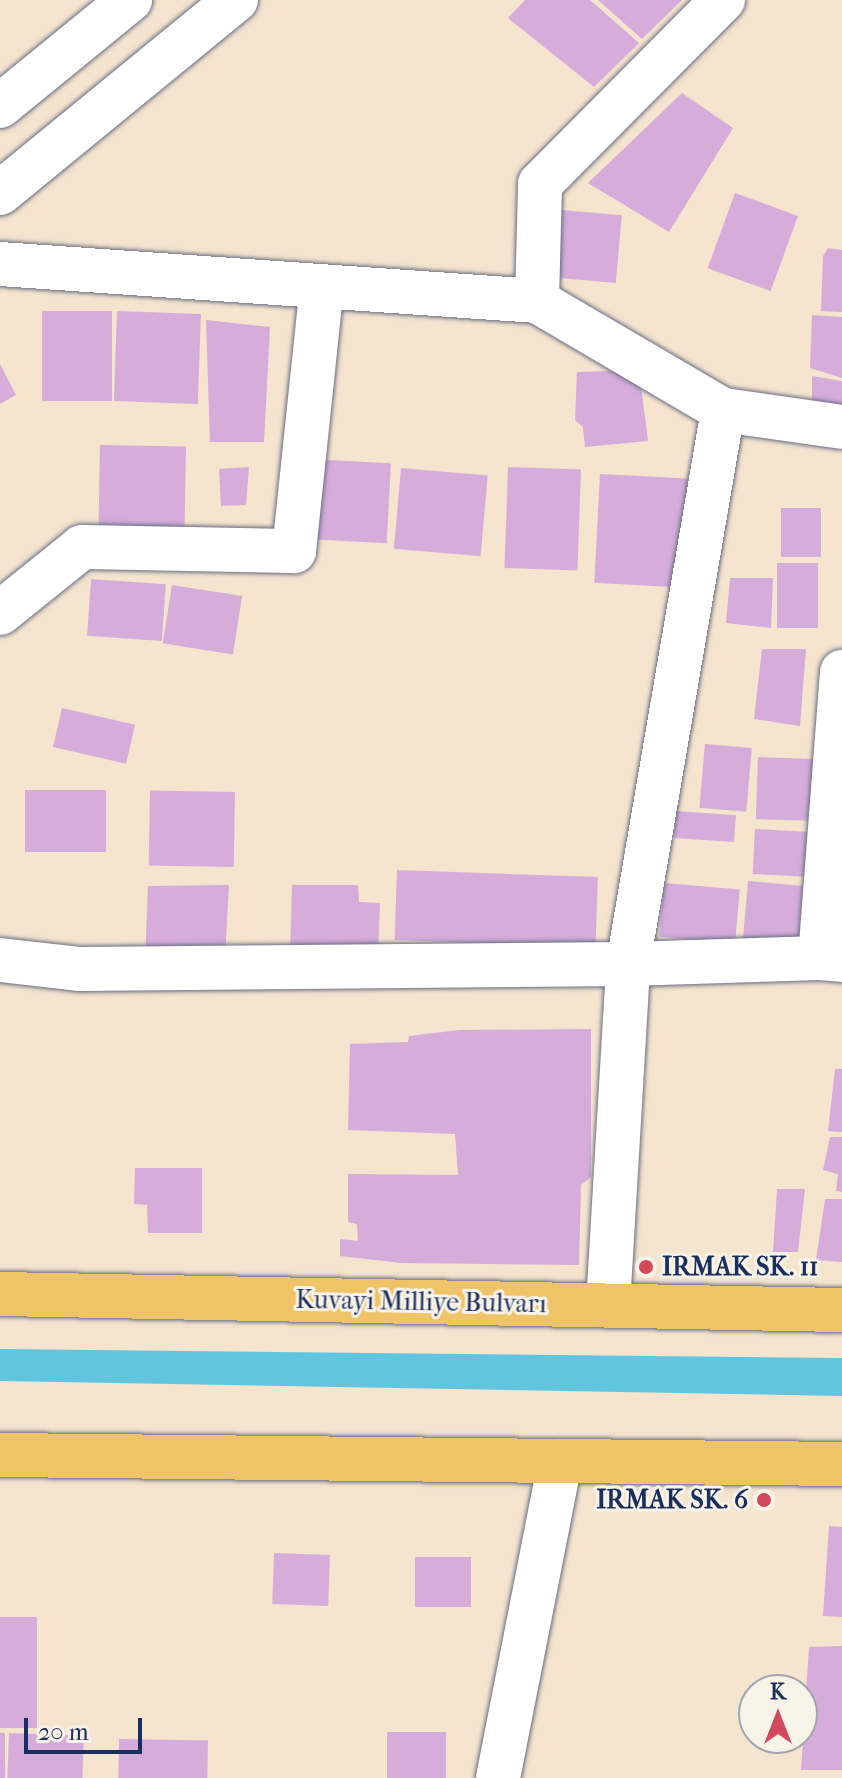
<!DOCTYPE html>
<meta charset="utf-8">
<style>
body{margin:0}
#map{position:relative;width:842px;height:1778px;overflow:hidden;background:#f5e4ce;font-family:"IM FELL French Canon",serif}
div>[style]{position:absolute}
.water>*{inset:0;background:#62c5e0}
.building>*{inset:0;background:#d6acda;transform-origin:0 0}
.roads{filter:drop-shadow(0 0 2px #676e85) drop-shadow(0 0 2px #676e85)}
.minor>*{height:44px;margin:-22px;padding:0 22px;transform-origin:22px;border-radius:22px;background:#fff}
.major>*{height:44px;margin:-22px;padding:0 22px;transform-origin:22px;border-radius:22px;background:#efc469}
.dots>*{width:22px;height:22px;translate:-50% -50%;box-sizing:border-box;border:4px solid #f7f3e8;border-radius:50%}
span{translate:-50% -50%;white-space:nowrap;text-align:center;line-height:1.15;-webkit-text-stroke:6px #f7f3e8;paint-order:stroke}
.poi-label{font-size:26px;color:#1b2f5e;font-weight:700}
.left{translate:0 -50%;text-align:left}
.right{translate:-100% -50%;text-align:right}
.street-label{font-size:26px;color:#1b2f5e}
.north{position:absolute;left:738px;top:1674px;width:80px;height:80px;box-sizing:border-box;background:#f7f3e8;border:2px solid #9fa5b1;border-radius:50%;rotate:0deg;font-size:22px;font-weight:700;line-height:32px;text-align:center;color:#1b2f5e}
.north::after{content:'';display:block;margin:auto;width:28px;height:36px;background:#d1495b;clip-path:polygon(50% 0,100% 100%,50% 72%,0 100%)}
.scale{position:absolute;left:24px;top:1718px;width:118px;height:36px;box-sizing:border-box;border:4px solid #1b2f5e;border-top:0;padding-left:10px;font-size:24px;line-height:28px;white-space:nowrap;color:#1b2f5e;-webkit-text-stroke:6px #f7f3e8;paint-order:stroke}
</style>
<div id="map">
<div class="water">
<div style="clip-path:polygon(0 1349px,842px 1358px,842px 1396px,0 1381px)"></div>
</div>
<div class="building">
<div style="clip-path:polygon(525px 0,590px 0,639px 43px,594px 87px,508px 18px)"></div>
<div style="clip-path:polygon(598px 0,682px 0,642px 39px)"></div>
<div style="clip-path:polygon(682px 93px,733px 128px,669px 232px,588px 183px)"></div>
<div style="left:735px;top:193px;width:67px;height:80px;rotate:20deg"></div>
<div style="left:562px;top:210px;width:60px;height:68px;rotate:5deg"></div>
<div style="clip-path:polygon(828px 248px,842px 250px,842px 312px,821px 311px,823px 256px)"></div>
<div style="left:112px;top:311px;width:90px;height:70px;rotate:90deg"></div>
<div style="left:117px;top:311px;width:84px;height:90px;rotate:2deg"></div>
<div style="clip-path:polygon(812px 315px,842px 317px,842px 378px,810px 368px)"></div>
<div style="clip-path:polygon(206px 320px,270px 327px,264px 442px,210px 442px)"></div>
<div style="clip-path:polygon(0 364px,16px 395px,0 404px)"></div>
<div style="clip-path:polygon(639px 370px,648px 441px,585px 447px,583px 427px,575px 420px,577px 372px)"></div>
<div style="clip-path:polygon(812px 376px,842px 381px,842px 407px,812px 407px)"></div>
<div style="left:100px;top:445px;width:86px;height:89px;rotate:1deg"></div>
<div style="left:309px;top:459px;width:82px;height:80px;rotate:3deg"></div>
<div style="clip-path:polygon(249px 467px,246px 505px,221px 506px,219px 469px)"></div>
<div style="left:508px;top:467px;width:73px;height:101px;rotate:2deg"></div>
<div style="left:401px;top:468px;width:87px;height:81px;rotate:5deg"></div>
<div style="left:600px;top:474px;width:88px;height:109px;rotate:3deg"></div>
<div style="left:781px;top:508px;width:40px;height:49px"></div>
<div style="left:777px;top:563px;width:41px;height:65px"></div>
<div style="clip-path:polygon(730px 578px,773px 578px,771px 628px,726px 623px)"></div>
<div style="left:91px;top:579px;width:75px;height:57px;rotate:4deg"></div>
<div style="left:172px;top:585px;width:71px;height:59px;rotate:9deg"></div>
<div style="clip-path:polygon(762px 649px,806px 649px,800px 726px,754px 719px)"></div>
<div style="left:62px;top:708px;width:75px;height:40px;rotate:13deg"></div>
<div style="left:705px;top:744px;width:47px;height:64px;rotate:5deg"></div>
<div style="left:758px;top:757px;width:58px;height:62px;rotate:2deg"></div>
<div style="left:25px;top:790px;width:81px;height:62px"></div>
<div style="left:235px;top:792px;width:75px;height:85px;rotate:91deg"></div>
<div style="left:676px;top:811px;width:60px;height:27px;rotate:4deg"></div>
<div style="left:755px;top:829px;width:55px;height:45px;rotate:3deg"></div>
<div style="left:397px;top:870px;width:201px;height:70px;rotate:2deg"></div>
<div style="left:748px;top:881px;width:62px;height:58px;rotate:5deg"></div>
<div style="left:664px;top:883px;width:76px;height:54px;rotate:5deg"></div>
<div style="clip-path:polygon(229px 885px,225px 957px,145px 962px,148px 886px)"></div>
<div style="clip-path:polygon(292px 885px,358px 885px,359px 902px,380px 903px,378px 954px,290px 956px)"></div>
<div style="clip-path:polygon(591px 1029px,591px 1177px,581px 1185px,579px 1265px,402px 1263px,340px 1256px,340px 1239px,358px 1241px,357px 1224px,348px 1222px,348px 1174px,458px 1175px,455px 1134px,348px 1130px,350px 1044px,408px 1042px,409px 1036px,460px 1030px)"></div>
<div style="clip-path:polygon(835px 1069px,842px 1069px,842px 1132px,828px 1131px)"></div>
<div style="clip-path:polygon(830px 1137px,842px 1137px,842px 1192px,836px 1191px,838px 1174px,823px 1170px)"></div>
<div style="clip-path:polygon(135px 1168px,202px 1168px,202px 1233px,148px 1233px,147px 1205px,134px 1204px)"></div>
<div style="clip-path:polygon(777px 1189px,805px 1189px,798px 1252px,773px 1252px)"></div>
<div style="clip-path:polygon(825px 1199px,842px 1199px,842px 1262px,816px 1260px)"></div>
<div style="clip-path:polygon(829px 1526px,842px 1527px,842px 1617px,823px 1616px)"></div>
<div style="left:274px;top:1553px;width:56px;height:51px;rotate:2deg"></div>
<div style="left:415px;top:1557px;width:56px;height:50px"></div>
<div style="left:0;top:1617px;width:37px;height:111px"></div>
<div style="clip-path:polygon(842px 1646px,842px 1770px,801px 1770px,809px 1647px)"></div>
<div style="left:387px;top:1732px;width:59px;height:46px"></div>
<div style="left:0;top:1733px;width:5px;height:45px"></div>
<div style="left:9px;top:1733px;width:75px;height:45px;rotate:2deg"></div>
<div style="left:119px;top:1739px;width:89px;height:39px;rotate:1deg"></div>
</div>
<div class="roads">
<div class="minor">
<div style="left:0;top:106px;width:168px;rotate:-39.2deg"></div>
<div style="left:0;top:193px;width:305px;rotate:-39.3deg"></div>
<div style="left:0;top:264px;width:538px;rotate:3.94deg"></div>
<div style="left:537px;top:301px;width:216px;rotate:30.4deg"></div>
<div style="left:723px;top:410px;width:120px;rotate:8.1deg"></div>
<div style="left:537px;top:301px;width:117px;rotate:-88.5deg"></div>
<div style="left:540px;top:184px;width:260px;rotate:-45.2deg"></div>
<div style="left:0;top:613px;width:105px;rotate:-38.8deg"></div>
<div style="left:82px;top:547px;width:212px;rotate:1.1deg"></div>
<div style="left:294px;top:551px;width:266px;rotate:-84deg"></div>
<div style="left:820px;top:958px;width:287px;rotate:-85.6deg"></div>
<div style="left:0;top:960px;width:81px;rotate:6.4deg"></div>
<div style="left:80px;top:969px;width:548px;rotate:-0.52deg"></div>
<div style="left:628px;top:964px;width:192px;rotate:-1.8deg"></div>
<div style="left:820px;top:958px;width:22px;rotate:5deg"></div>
<div style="left:608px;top:1305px;width:342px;rotate:-86.6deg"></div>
<div style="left:628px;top:964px;width:562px;rotate:-80.27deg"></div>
<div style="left:498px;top:1778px;width:323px;rotate:-78.9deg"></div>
</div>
<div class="major">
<div style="left:0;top:1294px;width:842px;rotate:1.09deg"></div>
<div style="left:0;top:1455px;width:842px;rotate:0.61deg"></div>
</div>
</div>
<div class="dots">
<div style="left:646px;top:1267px;background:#d1495b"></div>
<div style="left:764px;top:1500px;background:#d1495b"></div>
</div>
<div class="poi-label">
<span class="left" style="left:662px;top:1267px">IRMAK SK. 11</span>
<span class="right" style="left:748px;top:1500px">IRMAK SK. 6</span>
</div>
<div class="street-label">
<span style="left:421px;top:1302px;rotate:1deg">Kuvayi Milliye Bulvarı</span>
</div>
<div class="north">K</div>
<div class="scale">20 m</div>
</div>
